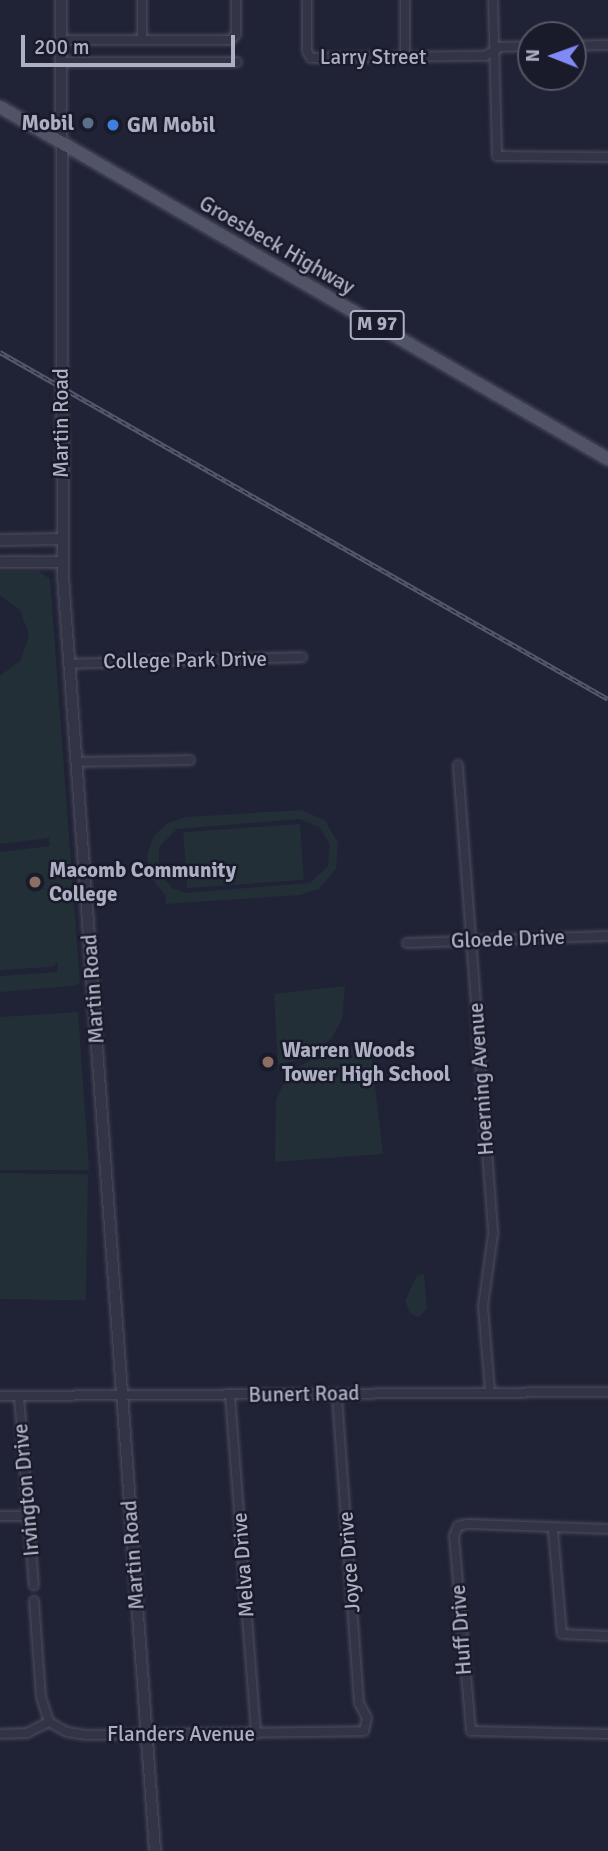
<!DOCTYPE html>
<style>
body{margin:0}
#map{position:relative;width:608px;height:1851px;overflow:hidden;background:#202235;font-family:Signika,sans-serif}
div>[style]{position:absolute}
.green>*{inset:0;background:#232f37;transform-origin:0 0}
.roads{filter:drop-shadow(0 0 2px #4e4f61) drop-shadow(0 0 2px #4e4f61)}
.minor>*{height:8px;margin:-4px;padding:0 4px;transform-origin:4px;border-radius:4px;background:#333546}
.tertiary>*{height:10px;margin:-5px;padding:0 5px;transform-origin:5px;border-radius:5px;background:#333546}
.primary>*{height:12px;margin:-6px;padding:0 6px;transform-origin:6px;border-radius:6px;background:#515366}
.rail>*{height:4.5px;margin-top:-2.25px;transform-origin:0;background:repeating-linear-gradient(90deg,#191a2a 0 5px,#55576d 0 10px);box-sizing:border-box;border-block:2px solid #55576d}
.dots>*{width:19px;height:19px;translate:-50% -50%;box-sizing:border-box;border:4px solid #191a2a;border-radius:50%}
span{translate:-50% -50%;white-space:nowrap;text-align:center;line-height:1.15;-webkit-text-stroke:5px #191a2a;paint-order:stroke}
.shield-label span{padding:2px 5px;background:#191a2a;border:2px solid;border-radius:5px;-webkit-text-stroke-width:0}
.shield-label{font-size:19px;color:#adafc3;font-weight:700}
.street-label{font-size:21px;color:#adafc3}
.poi-label{font-size:21px;color:#adafc3;font-weight:700}
.right{translate:-100% -50%;text-align:right}
.left{translate:0 -50%;text-align:left}
.north{position:absolute;left:517px;top:21px;width:70px;height:70px;box-sizing:border-box;background:#191a2a;border:2px solid #545667;border-radius:50%;rotate:271deg;font-size:19px;font-weight:700;line-height:28px;text-align:center;color:#adafc3}
.north::after{content:'';display:block;margin:auto;width:24px;height:32px;background:#8189f4;clip-path:polygon(50% 0,100% 100%,50% 72%,0 100%)}
.scale{position:absolute;left:21px;top:35px;width:214px;height:32px;box-sizing:border-box;border:4px solid #adafc3;border-top:0;padding-left:9px;font-size:21px;line-height:24px;white-space:nowrap;color:#adafc3;-webkit-text-stroke:5px #191a2a;paint-order:stroke}
</style>
<div id="map">
<div class="green">
<div style="clip-path:polygon(0 571px,38px 571px,50px 579px,80px 983px,72px 986px,0 992px,0 976px,57px 972px,58px 962px,53px 967px,0 970px,0 852px,50px 846px,49px 838px,0 844px,0 676px,21px 660px,29px 635px,20px 610px,0 595px)"></div>
<div style="clip-path:polygon(evenodd,301px 810px,325px 820px,338px 843px,336px 869px,319px 889px,300px 895px,166px 904px,165px 895px,150px 876px,147px 856px,153px 837px,167px 823px,186px 817px,301px 810px,300px 819px,319px 827px,330px 845px,328px 866px,310px 883px,186px 893px,172px 888px,159px 872px,159px 847px,177px 829px,300px 819px)"></div>
<div style="left:300px;top:824px;width:56px;height:117px;rotate:86deg"></div>
<div style="clip-path:polygon(345px 986px,342px 1020px,331px 1039px,302px 1059px,278px 1065px,274px 994px)"></div>
<div style="clip-path:polygon(78px 1012px,89px 1170px,0 1170px,0 1017px)"></div>
<div style="clip-path:polygon(370px 1045px,383px 1154px,275px 1162px,276px 1100px,289px 1072px,331px 1049px)"></div>
<div style="left:0;top:1173px;width:88px;height:126px;rotate:1deg"></div>
<div style="clip-path:polygon(424px 1274px,427px 1308px,419px 1317px,410px 1313px,405px 1301px,417px 1275px)"></div>
</div>
<div class="roads">
<div class="minor">
<div style="left:307px;top:0;width:51px;rotate:90deg"></div>
<div style="left:307px;top:51px;width:8px;rotate:60deg"></div>
<div style="left:311px;top:58px;width:174px;rotate:-0.7deg"></div>
<div style="left:485px;top:56px;width:17px;rotate:-31deg"></div>
<div style="left:500px;top:47px;width:31px;rotate:-2deg"></div>
<div style="left:405px;top:0;width:57px;rotate:90deg"></div>
<div style="left:493px;top:0;width:156px;rotate:88.5deg"></div>
<div style="left:497px;top:156px;width:111px;rotate:0.5deg"></div>
<div style="left:62px;top:40px;width:169px"></div>
<div style="left:231px;top:40px;width:8px;rotate:-50deg"></div>
<div style="left:236px;top:34px;width:34px;rotate:-90deg"></div>
<div style="left:142px;top:40px;width:40px;rotate:-90deg"></div>
<div style="left:573px;top:46px;width:35px;rotate:-2deg"></div>
<div style="left:62px;top:62px;width:175px"></div>
<div style="left:68px;top:664px;width:234px;rotate:-1.7deg"></div>
<div style="left:76px;top:762px;width:114px;rotate:-1deg"></div>
<div style="left:458px;top:765px;width:470px;rotate:85.7deg"></div>
<div style="left:493px;top:1234px;width:73px;rotate:97.9deg"></div>
<div style="left:483px;top:1306px;width:86px;rotate:85.3deg"></div>
<div style="left:407px;top:943px;width:201px;rotate:-2deg"></div>
<div style="left:230px;top:1395px;width:340px;rotate:85.6deg"></div>
<div style="left:0;top:1396px;width:608px;rotate:-0.38deg"></div>
<div style="left:19px;top:1396px;width:190px;rotate:85.5deg"></div>
<div style="left:0;top:1516px;width:28px"></div>
<div style="left:608px;top:1529px;width:140px;rotate:-178deg"></div>
<div style="left:468px;top:1524px;width:10px;rotate:169deg"></div>
<div style="left:458px;top:1526px;width:11px;rotate:112deg"></div>
<div style="left:454px;top:1536px;width:196px;rotate:85deg"></div>
<div style="left:471px;top:1731px;width:137px;rotate:1.3deg"></div>
<div style="left:553px;top:1530px;width:104px;rotate:85.1deg"></div>
<div style="left:562px;top:1634px;width:46px;rotate:2.5deg"></div>
<div style="left:34px;top:1601px;width:96px;rotate:85.8deg"></div>
<div style="left:41px;top:1697px;width:26px;rotate:72deg"></div>
<div style="left:0;top:1734px;width:27px;rotate:-2deg"></div>
<div style="left:27px;top:1733px;width:25px;rotate:-27deg"></div>
<div style="left:49px;top:1722px;width:21px;rotate:29deg"></div>
<div style="left:67px;top:1732px;width:20px;rotate:9deg"></div>
<div style="left:87px;top:1735px;width:277px;rotate:-0.8deg"></div>
<div style="left:364px;top:1731px;width:13px;rotate:-77deg"></div>
<div style="left:367px;top:1718px;width:17px;rotate:-118deg"></div>
<div style="left:359px;top:1703px;width:310px;rotate:-94.1deg"></div>
</div>
<div class="tertiary">
<div style="left:61px;top:0;width:576px;rotate:89.8deg"></div>
<div style="left:63px;top:576px;width:1278px;rotate:85.87deg"></div>
<div style="left:0;top:540px;width:62px;rotate:-0.9deg"></div>
<div style="left:0;top:562px;width:62px"></div>
</div>
<div class="primary">
<div style="left:0;top:107px;width:703px;rotate:30.07deg"></div>
</div>
</div>
<div class="rail">
<div style="left:0;top:352px;width:700px;rotate:29.71deg"></div>
</div>
<div class="dots">
<div style="left:88px;top:123px;background:#5c6f8a"></div>
<div style="left:113px;top:125px;background:#3f7fe0"></div>
<div style="left:35px;top:882px;background:#8d6e63"></div>
<div style="left:268px;top:1062px;background:#8d6e63"></div>
</div>
<div class="shield-label">
<span style="left:377px;top:325px">M 97</span>
</div>
<div class="street-label">
<span style="left:373px;top:57px">Larry Street</span>
<span style="left:277px;top:245px;rotate:30deg">Groesbeck Highway</span>
<span style="left:61px;top:423px;rotate:-90deg">Martin Road</span>
<span style="left:185px;top:660px;rotate:-1deg">College Park Drive</span>
<span style="left:508px;top:939px;rotate:-2deg">Gloede Drive</span>
<span style="left:93px;top:989px;rotate:-94deg">Martin Road</span>
<span style="left:481px;top:1079px;rotate:-94deg">Hoerning Avenue</span>
<span style="left:304px;top:1394px;rotate:-1deg">Bunert Road</span>
<span style="left:26px;top:1490px;rotate:-95deg">Irvington Drive</span>
<span style="left:133px;top:1555px;rotate:-94deg">Martin Road</span>
<span style="left:349px;top:1562px;rotate:-94deg">Joyce Drive</span>
<span style="left:243px;top:1565px;rotate:-94deg">Melva Drive</span>
<span style="left:461px;top:1630px;rotate:-94deg">Huff Drive</span>
<span style="left:181px;top:1734px">Flanders Avenue</span>
</div>
<div class="poi-label">
<span class="right" style="left:74px;top:123px">Mobil</span>
<span class="left" style="left:127px;top:125px">GM Mobil</span>
<span class="left" style="left:49px;top:882px">Macomb Community<br>College</span>
<span class="left" style="left:282px;top:1062px">Warren Woods<br>Tower High School</span>
</div>
<div class="north">N</div>
<div class="scale">200 m</div>
</div>
